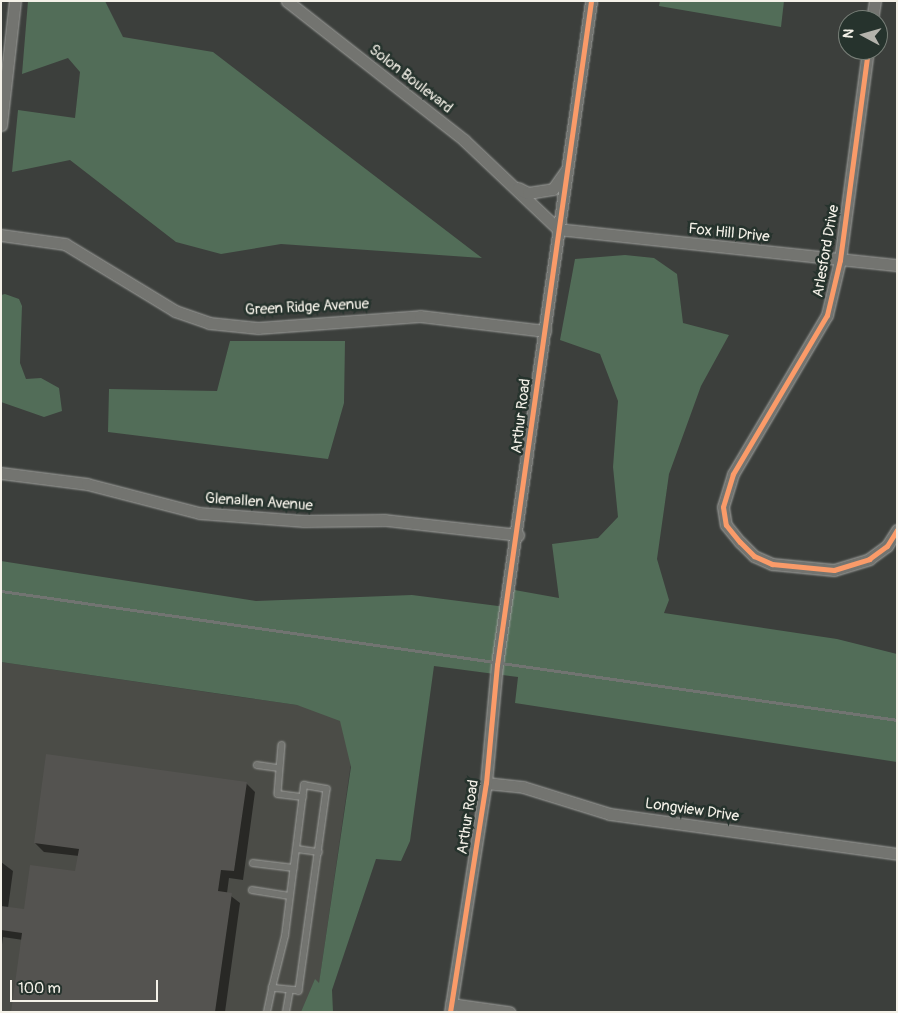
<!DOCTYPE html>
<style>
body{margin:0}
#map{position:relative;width:898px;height:1013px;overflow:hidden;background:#3c3f3c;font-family:Pangolin,sans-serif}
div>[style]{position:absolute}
.built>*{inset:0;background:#4b4c47}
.green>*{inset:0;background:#526d58}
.shadow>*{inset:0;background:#0007}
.building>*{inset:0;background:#545350}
.roads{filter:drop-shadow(0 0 1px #9fa09d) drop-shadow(0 0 1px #9fa09d)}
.service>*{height:5.5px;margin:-2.75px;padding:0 2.75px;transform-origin:2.75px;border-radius:2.75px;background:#737470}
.minor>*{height:11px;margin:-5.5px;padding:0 5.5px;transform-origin:5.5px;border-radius:5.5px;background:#737470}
.rail>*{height:3px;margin:-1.5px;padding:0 1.5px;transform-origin:1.5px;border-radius:1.5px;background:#717471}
.cycleway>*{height:5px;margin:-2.5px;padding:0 2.5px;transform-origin:2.5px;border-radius:2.5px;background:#fa9b69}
span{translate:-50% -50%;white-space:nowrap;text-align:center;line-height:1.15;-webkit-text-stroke:5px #26332d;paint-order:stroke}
.street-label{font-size:15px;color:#f4f1e8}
.frame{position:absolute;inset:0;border:2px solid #f4f1e8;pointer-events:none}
.north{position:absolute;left:838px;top:10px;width:50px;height:50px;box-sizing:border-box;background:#26332d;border:1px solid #787f78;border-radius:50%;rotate:276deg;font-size:14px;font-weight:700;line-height:20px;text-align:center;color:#f4f1e8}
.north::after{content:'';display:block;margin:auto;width:18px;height:22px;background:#b4b3ac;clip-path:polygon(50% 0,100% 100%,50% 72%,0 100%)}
.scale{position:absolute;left:10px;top:980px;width:148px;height:22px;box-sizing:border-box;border:2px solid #f4f1e8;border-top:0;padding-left:6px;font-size:15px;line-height:18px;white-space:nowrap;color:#f4f1e8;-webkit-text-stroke:4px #26332d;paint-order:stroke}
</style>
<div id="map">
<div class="built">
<div style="clip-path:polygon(1px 662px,358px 714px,315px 1012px,1px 1012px)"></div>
</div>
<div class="green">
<div style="clip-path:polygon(28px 1px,105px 1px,123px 37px,213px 52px,482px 258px,281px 244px,221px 254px,176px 242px,70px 160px,12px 172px,18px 110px,75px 118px,80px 72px,68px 58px,22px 74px)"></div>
<div style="clip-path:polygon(660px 1px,784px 1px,781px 27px,659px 6px)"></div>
<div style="clip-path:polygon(625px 255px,654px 258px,677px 274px,683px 323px,729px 335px,701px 386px,669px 474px,657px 559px,669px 600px,664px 613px,837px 639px,897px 654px,897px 762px,515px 703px,518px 677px,434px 666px,410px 841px,401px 861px,376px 859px,332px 990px,333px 1012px,301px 1012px,315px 979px,319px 983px,351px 767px,340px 721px,297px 705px,1px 662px,1px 561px,256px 601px,412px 595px,506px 607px,509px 589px,559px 598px,552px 544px,598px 538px,618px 517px,613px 467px,618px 401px,600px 354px,560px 340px,575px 259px)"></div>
<div style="clip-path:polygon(5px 294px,19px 299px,22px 306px,20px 363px,26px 379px,41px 378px,59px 388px,62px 411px,44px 417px,1px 402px,1px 295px)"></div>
<div style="clip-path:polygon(230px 341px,345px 341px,344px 403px,328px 459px,108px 432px,109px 389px,217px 391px)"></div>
</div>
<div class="shadow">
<div style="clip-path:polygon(246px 783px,255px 792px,243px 880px,229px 878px,227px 893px,240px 903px,225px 1012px,13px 1012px,23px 940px,3px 937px,1px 952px,1px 862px,13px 871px,8px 908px,25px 910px,77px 873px,79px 856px,44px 852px,35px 843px)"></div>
</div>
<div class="building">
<div style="clip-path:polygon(46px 754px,247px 782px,234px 871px,221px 870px,218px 891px,232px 893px,215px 1012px,11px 1012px,22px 933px,1px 930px,1px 906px,24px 909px,30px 865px,75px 871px,79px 849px,34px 843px)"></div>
</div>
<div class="roads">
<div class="service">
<div style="left:282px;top:745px;width:49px;rotate:94.7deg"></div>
<div style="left:278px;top:794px;width:25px;rotate:7deg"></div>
<div style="left:257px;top:765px;width:22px;rotate:8deg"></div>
<div style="left:297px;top:849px;width:22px;rotate:8deg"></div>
<div style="left:253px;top:863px;width:41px;rotate:7deg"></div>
<div style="left:252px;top:890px;width:38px;rotate:9deg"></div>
<div style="left:267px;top:1012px;width:25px;rotate:-78deg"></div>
<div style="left:272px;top:988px;width:54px;rotate:-76deg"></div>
<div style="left:285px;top:936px;width:152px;rotate:-82.8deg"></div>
<div style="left:304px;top:785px;width:23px;rotate:10deg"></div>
<div style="left:327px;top:789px;width:204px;rotate:97.9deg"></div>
<div style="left:299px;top:991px;width:27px;rotate:-174deg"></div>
<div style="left:286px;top:1012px;width:22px;rotate:-80deg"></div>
</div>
<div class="minor">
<div style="left:287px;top:1px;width:225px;rotate:38.1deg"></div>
<div style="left:464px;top:140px;width:129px;rotate:43.4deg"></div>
<div style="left:872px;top:20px;width:19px;rotate:-81deg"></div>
<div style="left:868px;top:50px;width:212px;rotate:97.6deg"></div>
<div style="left:840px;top:260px;width:57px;rotate:103.3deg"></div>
<div style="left:827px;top:315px;width:185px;rotate:120.6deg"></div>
<div style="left:733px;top:474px;width:34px;rotate:107deg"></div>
<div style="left:723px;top:507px;width:18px;rotate:81deg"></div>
<div style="left:726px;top:525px;width:22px;rotate:51deg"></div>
<div style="left:740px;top:542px;width:20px;rotate:45deg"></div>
<div style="left:754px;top:556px;width:20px;rotate:24deg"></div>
<div style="left:772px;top:564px;width:62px;rotate:5.5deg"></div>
<div style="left:834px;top:570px;width:37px;rotate:-17deg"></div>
<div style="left:869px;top:559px;width:22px;rotate:-36deg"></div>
<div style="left:887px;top:546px;width:19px;rotate:-58deg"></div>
<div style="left:1px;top:125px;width:125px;rotate:-83.6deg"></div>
<div style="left:518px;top:188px;width:11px;rotate:27deg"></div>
<div style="left:528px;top:193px;width:25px;rotate:-9deg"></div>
<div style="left:553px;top:189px;width:24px;rotate:-55deg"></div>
<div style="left:558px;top:229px;width:341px;rotate:6.1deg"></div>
<div style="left:1px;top:235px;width:65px;rotate:8deg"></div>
<div style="left:65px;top:244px;width:129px;rotate:31.3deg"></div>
<div style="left:175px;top:311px;width:36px;rotate:19deg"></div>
<div style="left:209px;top:323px;width:49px;rotate:5.8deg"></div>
<div style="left:258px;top:328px;width:162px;rotate:-4.2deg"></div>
<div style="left:420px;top:316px;width:126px;rotate:6.8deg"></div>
<div style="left:1px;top:473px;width:87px;rotate:7.3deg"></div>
<div style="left:87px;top:484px;width:116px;rotate:14.5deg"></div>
<div style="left:199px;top:513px;width:105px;rotate:4.4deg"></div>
<div style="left:304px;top:521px;width:81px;rotate:-0.7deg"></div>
<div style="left:385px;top:520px;width:134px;rotate:6.4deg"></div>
<div style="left:486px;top:783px;width:37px;rotate:6deg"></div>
<div style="left:523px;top:787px;width:91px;rotate:17.2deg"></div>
<div style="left:610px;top:814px;width:290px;rotate:7.9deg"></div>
<div style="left:451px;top:1004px;width:59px;rotate:7.9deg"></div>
<div style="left:450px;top:1012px;width:232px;rotate:-81.1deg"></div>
<div style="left:486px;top:783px;width:119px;rotate:-84.7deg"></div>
<div style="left:497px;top:665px;width:671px;rotate:-81.94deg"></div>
</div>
</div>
<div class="rail">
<div style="left:1px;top:591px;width:905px;rotate:8.19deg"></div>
</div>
<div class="cycleway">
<div style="left:868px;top:50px;width:212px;rotate:97.6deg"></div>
<div style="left:840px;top:260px;width:57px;rotate:103.3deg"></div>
<div style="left:827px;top:315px;width:185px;rotate:120.6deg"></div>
<div style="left:733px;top:474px;width:34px;rotate:107deg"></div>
<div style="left:723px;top:507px;width:18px;rotate:81deg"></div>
<div style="left:726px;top:525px;width:22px;rotate:51deg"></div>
<div style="left:740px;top:542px;width:20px;rotate:45deg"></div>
<div style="left:754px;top:556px;width:20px;rotate:24deg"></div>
<div style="left:772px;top:564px;width:62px;rotate:5.5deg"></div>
<div style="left:834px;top:570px;width:37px;rotate:-17deg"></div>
<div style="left:869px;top:559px;width:22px;rotate:-36deg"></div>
<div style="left:887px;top:546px;width:19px;rotate:-58deg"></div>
<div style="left:450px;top:1012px;width:232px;rotate:-81.1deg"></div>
<div style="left:486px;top:783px;width:119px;rotate:-84.7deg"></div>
<div style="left:497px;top:665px;width:671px;rotate:-81.94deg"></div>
</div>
<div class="street-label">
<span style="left:411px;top:79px;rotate:38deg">Solon Boulevard</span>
<span style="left:729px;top:233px;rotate:6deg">Fox Hill Drive</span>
<span style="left:826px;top:251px;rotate:-80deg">Arlesford Drive</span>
<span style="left:307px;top:307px;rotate:-3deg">Green Ridge Avenue</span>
<span style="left:521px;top:416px;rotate:-83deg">Arthur Road</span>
<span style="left:259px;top:502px;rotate:4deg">Glenallen Avenue</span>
<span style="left:692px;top:810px;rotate:8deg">Longview Drive</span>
<span style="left:468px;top:817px;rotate:-81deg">Arthur Road</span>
</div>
<div class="frame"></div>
<div class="north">N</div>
<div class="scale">100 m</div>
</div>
